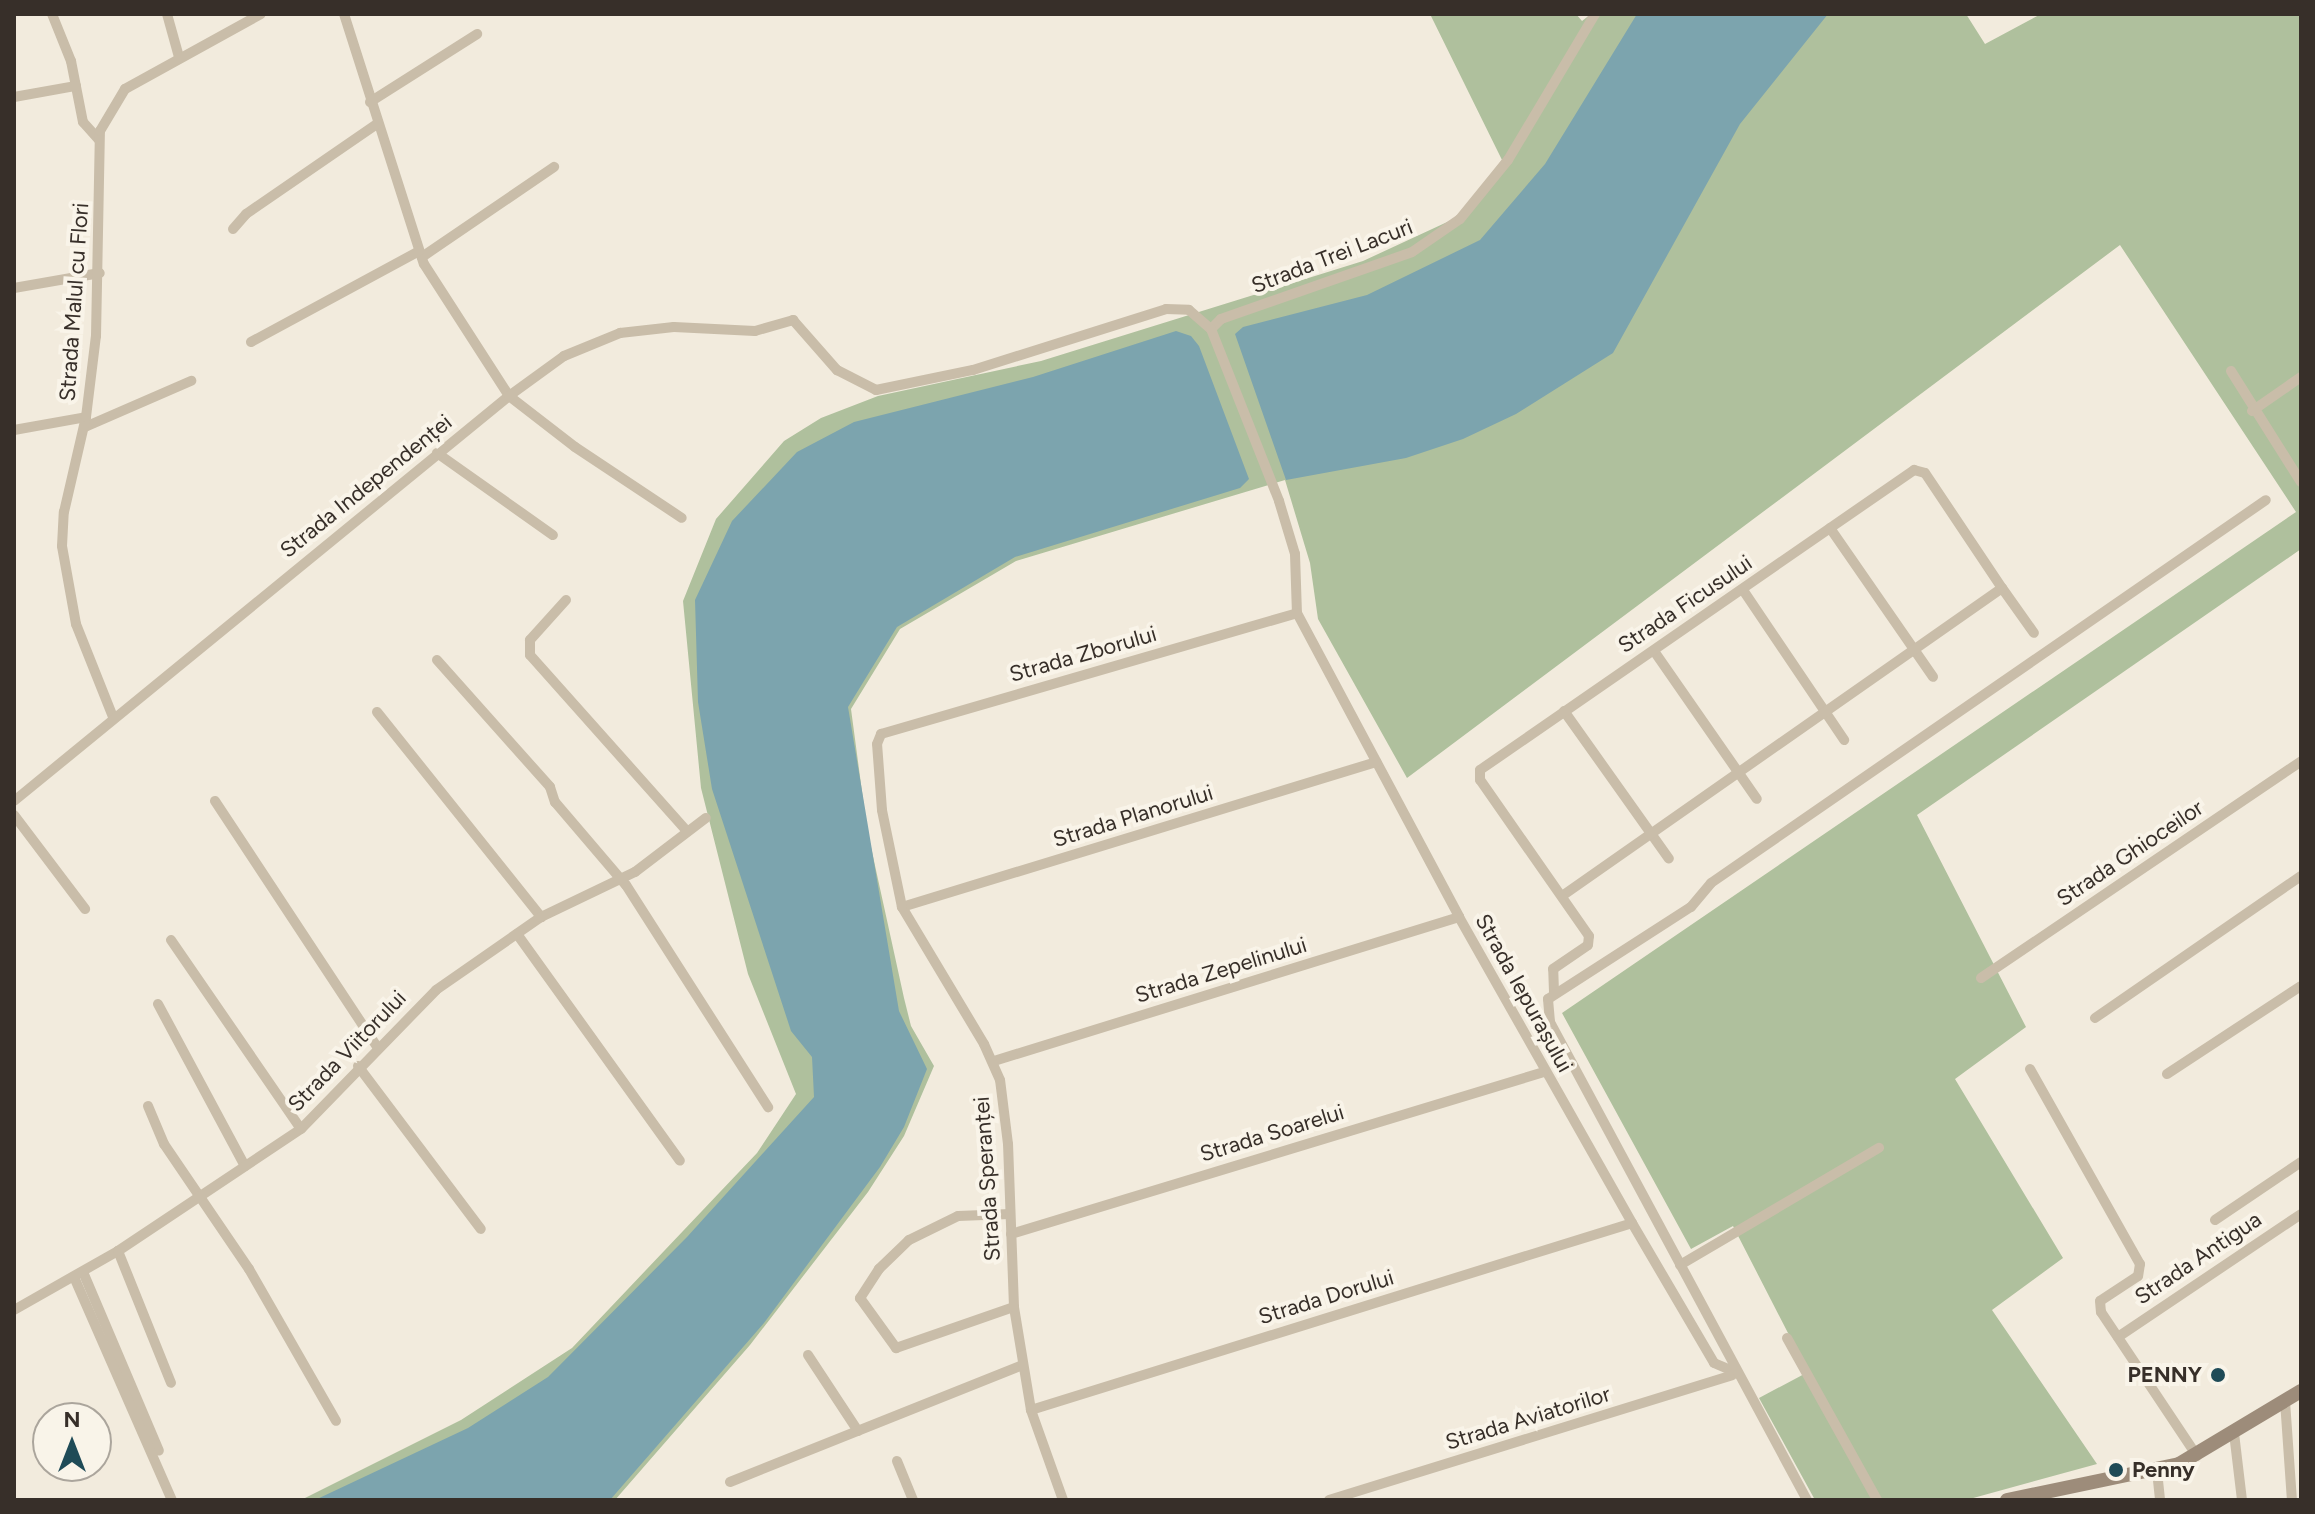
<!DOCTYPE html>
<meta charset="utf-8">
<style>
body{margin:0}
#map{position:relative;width:2315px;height:1514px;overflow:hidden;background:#f2ebdd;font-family:Figtree,sans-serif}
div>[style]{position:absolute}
.green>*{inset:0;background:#afc09d}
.water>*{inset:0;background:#7ca4ae}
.street>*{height:10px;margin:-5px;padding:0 5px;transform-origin:5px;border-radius:5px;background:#c9bda9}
.secondary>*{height:14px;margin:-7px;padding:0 7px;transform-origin:7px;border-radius:7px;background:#9d8c7a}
.dots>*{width:22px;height:22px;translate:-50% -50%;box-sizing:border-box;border:4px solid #f9f4e9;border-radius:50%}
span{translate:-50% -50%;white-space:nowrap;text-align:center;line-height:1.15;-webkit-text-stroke:8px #f9f4e9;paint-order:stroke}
.street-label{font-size:22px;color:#372f29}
.poi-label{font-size:22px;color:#372f29;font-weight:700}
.right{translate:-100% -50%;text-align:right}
.left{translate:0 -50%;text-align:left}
.frame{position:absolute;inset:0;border:16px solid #372f29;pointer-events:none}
.north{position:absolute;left:32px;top:1402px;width:80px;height:80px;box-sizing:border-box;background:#f9f4e9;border:2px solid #aba59c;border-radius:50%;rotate:0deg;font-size:22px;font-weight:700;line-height:32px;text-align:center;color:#372f29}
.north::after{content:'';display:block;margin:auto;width:28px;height:36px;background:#1f4b57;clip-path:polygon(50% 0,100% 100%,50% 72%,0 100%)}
</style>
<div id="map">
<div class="green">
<div style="clip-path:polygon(1430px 14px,1576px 14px,1582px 21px,1591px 14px,1966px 14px,1985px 44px,2041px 14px,2301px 14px,2301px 549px,1917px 815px,2026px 1027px,1955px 1079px,2063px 1258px,1992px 1310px,2097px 1464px,1966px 1500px,1815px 1500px,1759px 1398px,1808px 1372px,1733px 1226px,1691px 1249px,1562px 1013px,2296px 512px,2120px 245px,1407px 778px,1318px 619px,1310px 563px,1285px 480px,1016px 561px,900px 629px,851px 709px,867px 829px,904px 998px,911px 1026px,934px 1066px,904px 1136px,868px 1192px,750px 1345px,615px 1500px,301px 1500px,461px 1420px,572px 1348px,757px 1153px,796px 1094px,748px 974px,701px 788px,683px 601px,716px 519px,784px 441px,821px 418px,878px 396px,1041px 361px,1363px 261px,1458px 217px,1502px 160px)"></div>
</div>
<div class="water">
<div style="clip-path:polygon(1637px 14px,1828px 14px,1740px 124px,1613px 353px,1516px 414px,1463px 439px,1406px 458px,1286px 480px,1235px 334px,1243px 327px,1367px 295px,1480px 240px,1545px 164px)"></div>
<div style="clip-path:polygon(1176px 331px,1191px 336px,1199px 346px,1249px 479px,1240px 488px,1015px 557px,897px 627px,848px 707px,899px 1011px,927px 1069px,904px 1127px,880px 1167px,764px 1323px,610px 1500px,315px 1500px,468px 1428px,548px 1377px,687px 1237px,814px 1097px,812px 1057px,791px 1031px,712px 789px,698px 702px,695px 600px,732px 521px,797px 452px,854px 422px,1033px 377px)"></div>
</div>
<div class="street">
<div style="left:52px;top:14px;width:51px;rotate:68deg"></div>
<div style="left:71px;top:61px;width:62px;rotate:78.9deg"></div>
<div style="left:83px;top:122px;width:24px;rotate:48deg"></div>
<div style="left:167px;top:14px;width:45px;rotate:74.4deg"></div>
<div style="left:344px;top:14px;width:262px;rotate:72.3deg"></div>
<div style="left:424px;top:264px;width:157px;rotate:57.2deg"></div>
<div style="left:509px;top:396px;width:83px;rotate:37.7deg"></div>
<div style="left:575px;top:447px;width:128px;rotate:33.6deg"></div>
<div style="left:14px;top:97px;width:63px;rotate:-10.1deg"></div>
<div style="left:370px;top:102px;width:127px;rotate:-32.4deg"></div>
<div style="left:233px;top:229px;width:20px;rotate:-49deg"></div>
<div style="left:246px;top:214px;width:159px;rotate:-34.5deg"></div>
<div style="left:422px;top:257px;width:160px;rotate:-34.3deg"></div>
<div style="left:14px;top:288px;width:87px;rotate:-9.9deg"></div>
<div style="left:1211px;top:329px;width:14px;rotate:-45deg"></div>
<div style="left:1221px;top:319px;width:202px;rotate:-19.3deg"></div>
<div style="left:1412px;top:252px;width:58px;rotate:-34.5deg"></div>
<div style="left:1460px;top:219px;width:76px;rotate:-50.9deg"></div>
<div style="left:1508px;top:160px;width:170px;rotate:-59.2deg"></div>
<div style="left:251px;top:342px;width:191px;rotate:-28.4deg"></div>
<div style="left:2231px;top:371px;width:131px;rotate:57.8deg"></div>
<div style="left:2252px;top:411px;width:60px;rotate:-34.8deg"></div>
<div style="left:85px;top:427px;width:116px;rotate:-23.5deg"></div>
<div style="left:14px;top:430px;width:73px;rotate:-10.2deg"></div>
<div style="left:437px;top:453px;width:142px;rotate:35.3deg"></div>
<div style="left:1830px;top:528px;width:181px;rotate:55.3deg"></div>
<div style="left:1743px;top:590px;width:181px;rotate:56deg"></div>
<div style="left:566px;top:600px;width:54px;rotate:132deg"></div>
<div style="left:530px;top:640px;width:15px;rotate:90deg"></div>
<div style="left:530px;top:655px;width:234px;rotate:48.3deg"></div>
<div style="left:1297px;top:613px;width:344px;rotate:61.9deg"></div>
<div style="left:1459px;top:917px;width:352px;rotate:60.5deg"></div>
<div style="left:1632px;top:1223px;width:162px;rotate:59.6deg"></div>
<div style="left:1714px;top:1363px;width:26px;rotate:23deg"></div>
<div style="left:1654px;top:651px;width:180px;rotate:55.2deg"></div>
<div style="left:437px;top:660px;width:170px;rotate:48.3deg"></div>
<div style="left:550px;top:787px;width:16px;rotate:72deg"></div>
<div style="left:555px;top:802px;width:109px;rotate:49.5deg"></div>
<div style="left:626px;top:885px;width:264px;rotate:57.4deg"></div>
<div style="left:1564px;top:711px;width:181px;rotate:54.6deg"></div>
<div style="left:377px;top:712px;width:263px;rotate:51.3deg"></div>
<div style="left:113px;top:717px;width:100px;rotate:-111.7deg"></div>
<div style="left:76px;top:624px;width:79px;rotate:-100.2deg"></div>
<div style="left:62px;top:546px;width:34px;rotate:-87deg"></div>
<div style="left:64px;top:512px;width:98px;rotate:-77deg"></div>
<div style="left:86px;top:417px;width:82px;rotate:-83deg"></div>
<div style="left:96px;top:336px;width:205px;rotate:-88.9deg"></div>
<div style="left:100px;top:131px;width:49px;rotate:-59.2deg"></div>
<div style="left:125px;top:89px;width:155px;rotate:-28.9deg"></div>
<div style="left:14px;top:801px;width:640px;rotate:-39.29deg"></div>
<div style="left:509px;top:396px;width:68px;rotate:-36deg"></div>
<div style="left:564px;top:356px;width:61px;rotate:-22.3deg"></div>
<div style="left:620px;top:333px;width:54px;rotate:-6.3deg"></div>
<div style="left:674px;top:327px;width:81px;rotate:2.8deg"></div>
<div style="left:755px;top:331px;width:40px;rotate:-16deg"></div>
<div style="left:793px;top:320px;width:67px;rotate:48.7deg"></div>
<div style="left:837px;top:370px;width:44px;rotate:27.1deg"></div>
<div style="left:876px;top:390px;width:99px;rotate:-11.7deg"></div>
<div style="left:973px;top:370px;width:202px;rotate:-17.5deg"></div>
<div style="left:1166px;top:309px;width:23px;rotate:2deg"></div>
<div style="left:1189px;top:310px;width:29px;rotate:41deg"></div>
<div style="left:1211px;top:329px;width:185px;rotate:68.4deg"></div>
<div style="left:1279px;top:501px;width:55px;rotate:73.2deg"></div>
<div style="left:1295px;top:554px;width:59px;rotate:88.1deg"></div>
<div style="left:215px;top:801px;width:295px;rotate:56.6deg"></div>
<div style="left:14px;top:815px;width:118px;rotate:52.9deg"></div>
<div style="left:1562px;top:896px;width:537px;rotate:-34.99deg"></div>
<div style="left:2002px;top:588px;width:55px;rotate:54.6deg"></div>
<div style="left:902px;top:907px;width:496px;rotate:-17deg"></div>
<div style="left:517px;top:934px;width:279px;rotate:54.3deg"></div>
<div style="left:171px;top:940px;width:229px;rotate:55.5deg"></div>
<div style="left:1981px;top:978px;width:387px;rotate:-34.1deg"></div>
<div style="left:1554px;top:992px;width:23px;rotate:-92deg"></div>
<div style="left:1553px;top:969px;width:42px;rotate:-34.4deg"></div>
<div style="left:1588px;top:945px;width:9px;rotate:-84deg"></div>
<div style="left:1589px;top:936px;width:190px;rotate:-124.9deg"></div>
<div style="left:1480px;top:780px;width:10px;rotate:-90deg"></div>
<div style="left:1480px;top:770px;width:528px;rotate:-34.65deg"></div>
<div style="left:1914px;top:470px;width:11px;rotate:15deg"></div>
<div style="left:1925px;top:473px;width:138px;rotate:56.2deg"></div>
<div style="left:158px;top:1004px;width:184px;rotate:61.8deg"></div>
<div style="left:2095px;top:1018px;width:250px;rotate:-34.6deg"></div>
<div style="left:994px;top:1061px;width:487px;rotate:-17.2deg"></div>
<div style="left:358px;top:1066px;width:204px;rotate:53deg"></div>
<div style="left:2030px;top:1069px;width:224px;rotate:60.6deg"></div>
<div style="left:2140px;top:1264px;width:12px;rotate:99deg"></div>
<div style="left:2138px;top:1276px;width:45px;rotate:146.7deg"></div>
<div style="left:2100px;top:1301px;width:11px;rotate:85deg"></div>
<div style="left:2101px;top:1312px;width:173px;rotate:56.3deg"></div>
<div style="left:2167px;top:1074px;width:160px;rotate:-33.3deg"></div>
<div style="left:148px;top:1106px;width:41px;rotate:67.2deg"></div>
<div style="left:164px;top:1144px;width:151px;rotate:55.8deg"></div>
<div style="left:249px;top:1269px;width:175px;rotate:60.2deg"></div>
<div style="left:1010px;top:1214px;width:52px;rotate:177.8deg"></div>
<div style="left:958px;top:1216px;width:55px;rotate:153.9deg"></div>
<div style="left:909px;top:1240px;width:42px;rotate:136deg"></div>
<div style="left:879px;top:1269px;width:35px;rotate:123deg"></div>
<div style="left:860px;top:1298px;width:62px;rotate:54.2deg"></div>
<div style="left:896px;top:1348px;width:125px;rotate:-19.2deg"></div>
<div style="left:2215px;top:1220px;width:104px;rotate:-34deg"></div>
<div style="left:1011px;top:1234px;width:557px;rotate:-16.91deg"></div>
<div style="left:118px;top:1251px;width:142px;rotate:68.1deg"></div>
<div style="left:1680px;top:1265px;width:231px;rotate:-30.5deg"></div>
<div style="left:83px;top:1272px;width:194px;rotate:67deg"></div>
<div style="left:74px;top:1277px;width:244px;rotate:66.3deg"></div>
<div style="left:14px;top:1310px;width:120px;rotate:-29.6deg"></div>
<div style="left:118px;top:1251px;width:220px;rotate:-33.7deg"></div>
<div style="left:301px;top:1129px;width:194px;rotate:-45.8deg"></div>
<div style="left:436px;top:990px;width:128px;rotate:-34.8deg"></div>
<div style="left:541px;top:917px;width:104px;rotate:-25.6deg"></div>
<div style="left:635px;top:872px;width:89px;rotate:-37.3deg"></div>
<div style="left:2118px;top:1337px;width:220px;rotate:-33.9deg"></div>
<div style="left:1787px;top:1338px;width:185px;rotate:60.9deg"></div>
<div style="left:808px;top:1355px;width:91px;rotate:56.7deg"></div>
<div style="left:2285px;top:1401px;width:99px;rotate:86deg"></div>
<div style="left:1031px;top:1410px;width:629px;rotate:-17.28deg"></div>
<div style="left:2234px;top:1433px;width:67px;rotate:83.2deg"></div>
<div style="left:897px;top:1461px;width:42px;rotate:67.7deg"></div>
<div style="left:2157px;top:1471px;width:29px;rotate:84deg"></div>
<div style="left:730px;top:1482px;width:315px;rotate:-21.8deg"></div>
<div style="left:1063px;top:1500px;width:96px;rotate:-109.6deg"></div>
<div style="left:1031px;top:1410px;width:104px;rotate:-99.4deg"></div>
<div style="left:1014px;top:1307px;width:163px;rotate:-92.1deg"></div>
<div style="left:1008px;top:1144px;width:64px;rotate:-97.1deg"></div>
<div style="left:1000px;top:1080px;width:39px;rotate:-114deg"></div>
<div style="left:984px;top:1044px;width:160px;rotate:-120.9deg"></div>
<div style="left:902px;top:907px;width:99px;rotate:-101.7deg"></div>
<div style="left:882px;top:810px;width:66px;rotate:-94.3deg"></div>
<div style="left:877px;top:744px;width:11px;rotate:-68deg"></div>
<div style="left:881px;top:734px;width:433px;rotate:-16.2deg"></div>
<div style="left:1329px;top:1500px;width:422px;rotate:-17.2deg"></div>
<div style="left:1807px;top:1500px;width:543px;rotate:-118.27deg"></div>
<div style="left:1550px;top:1022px;width:23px;rotate:-95deg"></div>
<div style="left:1548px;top:999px;width:170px;rotate:-32.8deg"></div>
<div style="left:1691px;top:907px;width:31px;rotate:-50deg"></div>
<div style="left:1711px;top:883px;width:674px;rotate:-34.61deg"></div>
</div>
<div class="secondary">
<div style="left:2007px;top:1500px;width:176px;rotate:-11.8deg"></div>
<div style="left:2179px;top:1464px;width:142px;rotate:-30.9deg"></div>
</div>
<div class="dots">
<div style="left:2218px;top:1375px;background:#1f4b57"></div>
<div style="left:2116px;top:1470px;background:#1f4b57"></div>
</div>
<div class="street-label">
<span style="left:1332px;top:256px;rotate:-21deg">Strada Trei Lacuri</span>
<span style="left:74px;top:302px;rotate:-86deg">Strada Malul cu Flori</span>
<span style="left:366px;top:486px;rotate:-39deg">Strada Independenței</span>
<span style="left:1685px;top:604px;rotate:-34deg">Strada Ficusului</span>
<span style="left:1083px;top:654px;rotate:-16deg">Strada Zborului</span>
<span style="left:1133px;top:816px;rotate:-17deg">Strada Planorului</span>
<span style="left:2130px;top:853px;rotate:-34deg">Strada Ghioceilor</span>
<span style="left:1221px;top:970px;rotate:-17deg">Strada Zepelinului</span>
<span style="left:1524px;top:993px;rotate:61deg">Strada Iepurașului</span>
<span style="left:347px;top:1051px;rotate:-46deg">Strada Viitorului</span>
<span style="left:1272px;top:1133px;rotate:-17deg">Strada Soarelui</span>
<span style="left:987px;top:1179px;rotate:-94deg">Strada Speranței</span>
<span style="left:2198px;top:1258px;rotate:-34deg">Strada Antigua</span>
<span style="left:1326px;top:1297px;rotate:-17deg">Strada Dorului</span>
<span style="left:1528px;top:1418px;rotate:-17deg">Strada Aviatorilor</span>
</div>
<div class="poi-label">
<span class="right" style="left:2202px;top:1375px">PENNY</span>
<span class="left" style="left:2132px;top:1470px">Penny</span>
</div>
<div class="frame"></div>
<div class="north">N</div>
</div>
